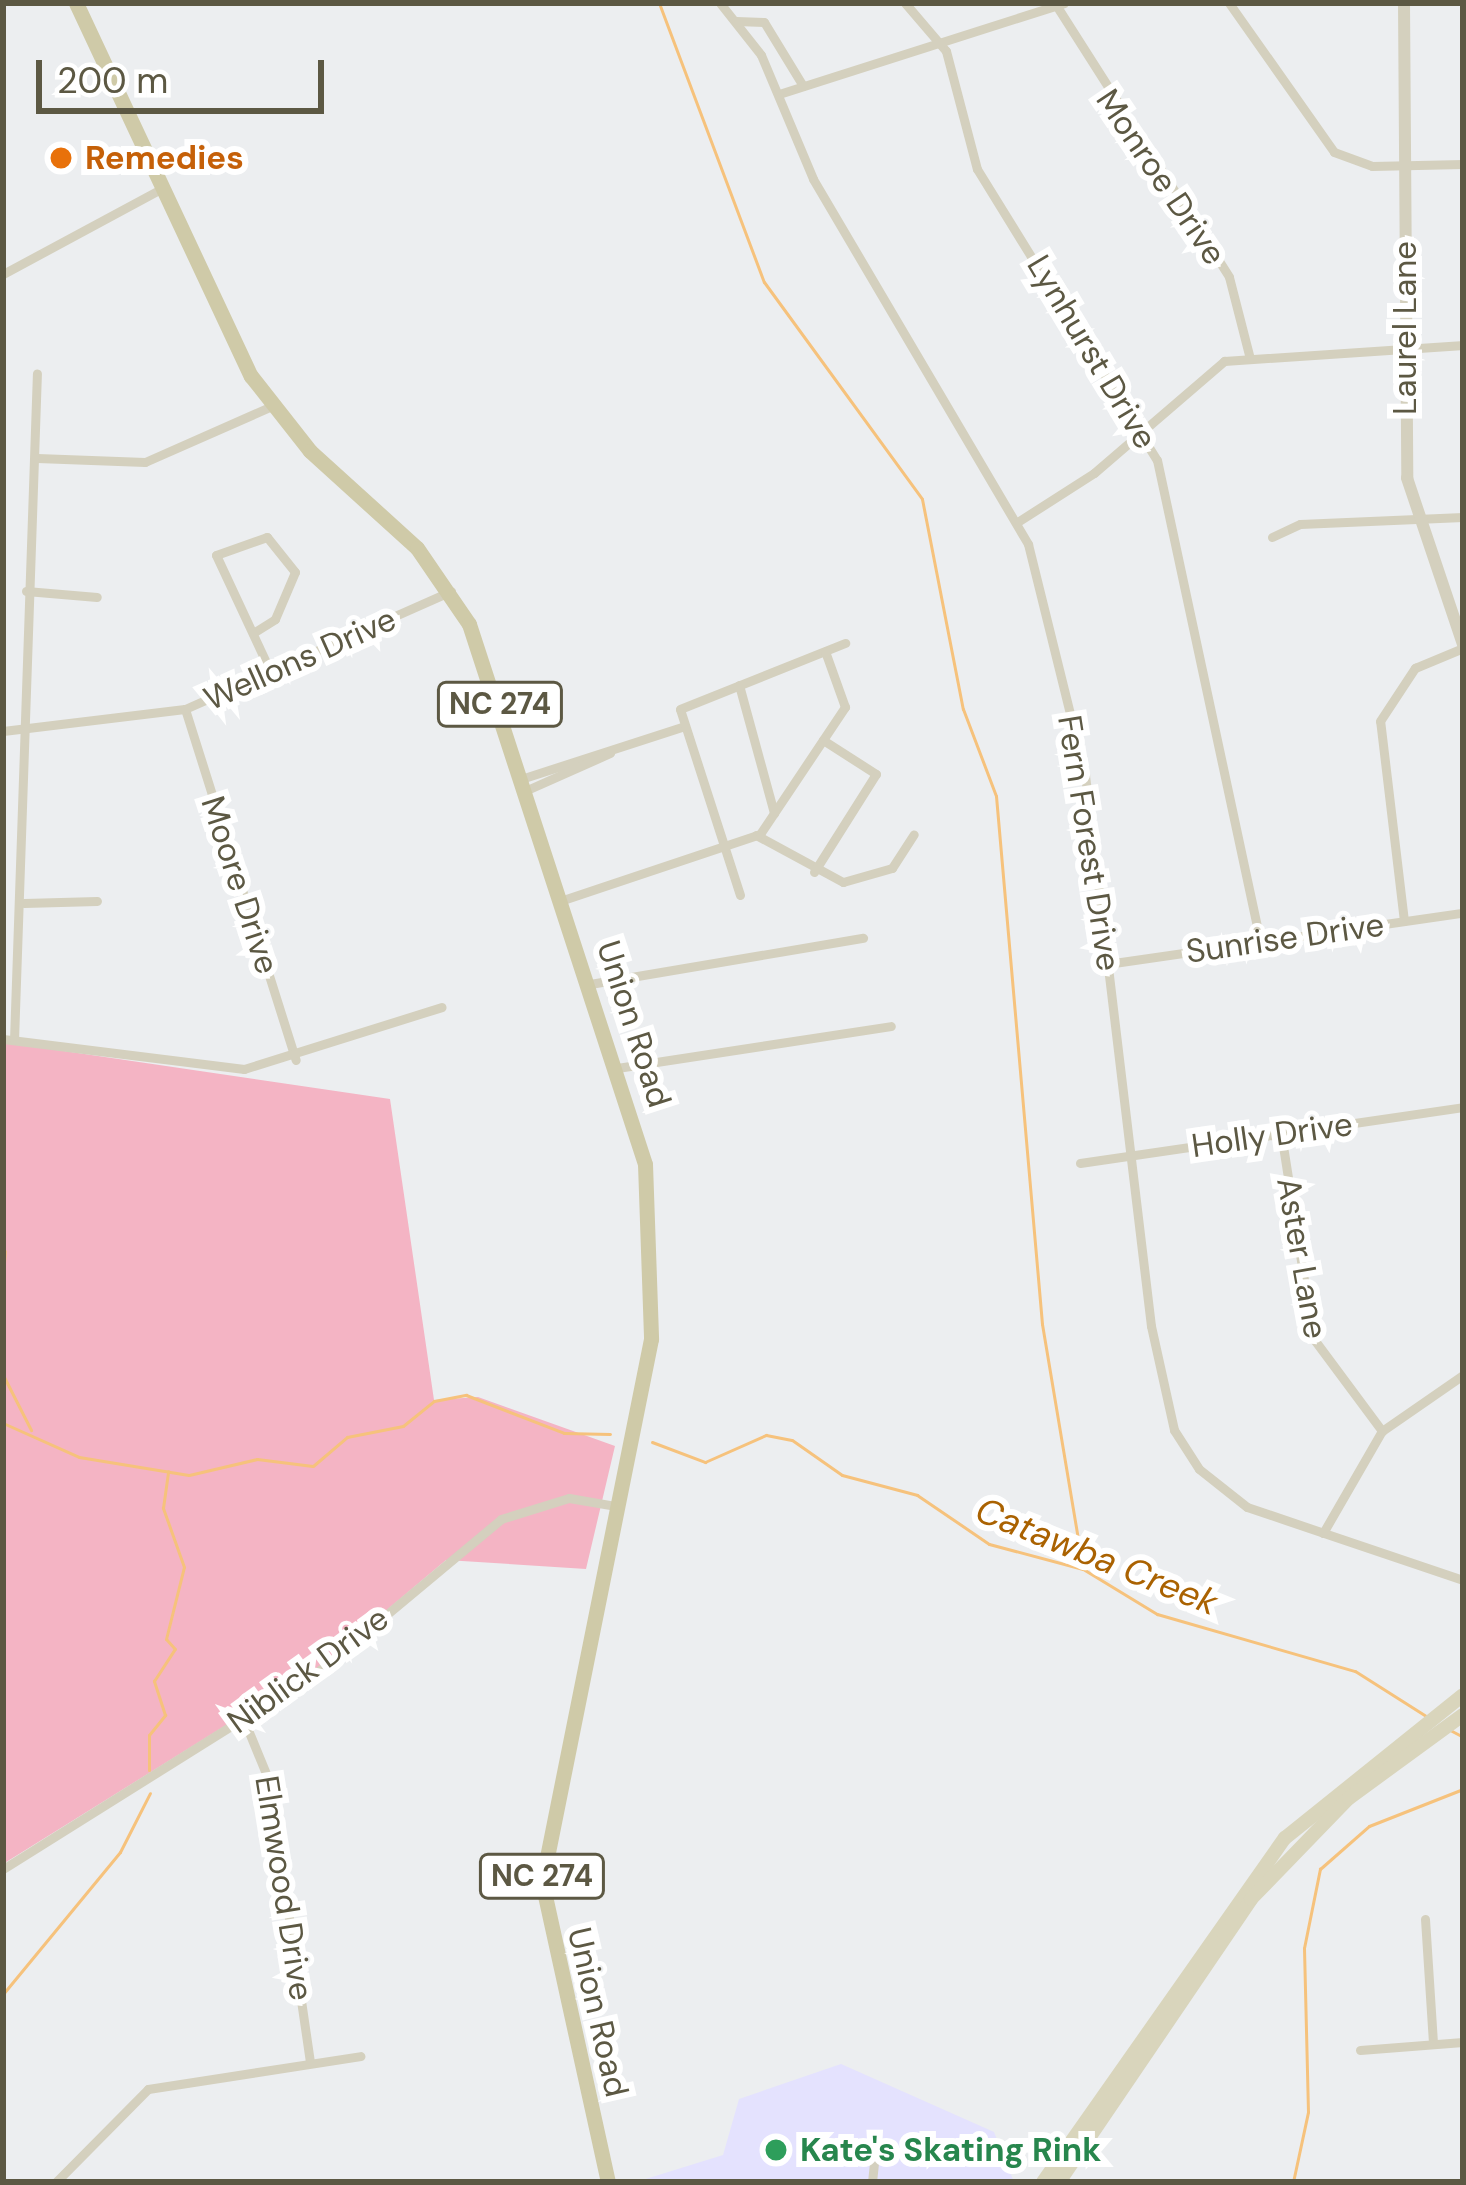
<!DOCTYPE html>
<style>
body{margin:0}
#map{position:relative;width:1466px;height:2185px;overflow:hidden;background:#eceef0;font-family:"DM Sans",sans-serif}
div>[style]{position:absolute}
.commercial>*{inset:0;background:#e4e2fe}
.green>*{inset:0;background:#f4b4c4}
.stream>*{height:3px;margin:-1.5px;padding:0 1.5px;transform-origin:1.5px;border-radius:1.5px;background:#f6c27c}
.minor>*{height:9px;margin:-4.5px;padding:0 4.5px;transform-origin:4.5px;border-radius:4.5px;background:#d4d0be}
.tertiary>*{height:12px;margin:-6px;padding:0 6px;transform-origin:6px;border-radius:6px;background:#d4d0be}
.secondary>*{height:14px;margin:-7px;padding:0 7px;transform-origin:7px;border-radius:7px;background:#d9d5bc}
.primary>*{height:15px;margin:-7.5px;padding:0 7.5px;transform-origin:7.5px;border-radius:7.5px;background:#cfcaa8}
.dots>*{width:33px;height:33px;translate:-50% -50%;box-sizing:border-box;border:6px solid #fff;border-radius:50%}
span{translate:-50% -50%;white-space:nowrap;text-align:center;line-height:1.15;-webkit-text-stroke:12px #fff;paint-order:stroke}
.shield-label span{padding:3px 9px;background:#fff;border:3px solid;border-radius:9px;-webkit-text-stroke-width:0}
.shield-label{font-size:30px;color:#5c5843;font-weight:700}
.food-label{font-size:33px;color:#c56008;font-weight:700}
.left{translate:0 -50%;text-align:left}
.street-label{font-size:33px;color:#5c5843}
.leisure-label{font-size:33px;color:#27864d;font-weight:700}
.water-label{font-size:36px;color:#aa6201;font-style:italic}
.frame{position:absolute;inset:0;border:6px solid #5c5843;pointer-events:none}
.scale{position:absolute;left:36px;top:60px;width:288px;height:54px;box-sizing:border-box;border:6px solid #5c5843;border-top:0;padding-left:15px;font-size:36px;line-height:42px;white-space:nowrap;color:#5c5843;-webkit-text-stroke:9px #fff;paint-order:stroke}
</style>
<div id="map">
<div class="commercial">
<div style="clip-path:polygon(841px 2064px,994px 2132px,1014px 2182px,636px 2182px,723px 2155px,739px 2099px)"></div>
</div>
<div class="green">
<div style="clip-path:polygon(3px 1042px,390px 1099px,434px 1400px,478px 1397px,615px 1446px,586px 1569px,446px 1560px,318px 1668px,3px 1864px)"></div>
</div>
<div class="stream">
<div style="left:659px;top:3px;width:298px;rotate:69.4deg"></div>
<div style="left:764px;top:282px;width:268px;rotate:53.9deg"></div>
<div style="left:922px;top:499px;width:214px;rotate:79deg"></div>
<div style="left:963px;top:709px;width:93px;rotate:69.2deg"></div>
<div style="left:996px;top:796px;width:530px;rotate:85.02deg"></div>
<div style="left:1042px;top:1324px;width:248px;rotate:80.5deg"></div>
<div style="left:3px;top:1203px;width:32px;rotate:88deg"></div>
<div style="left:3px;top:1277px;width:26px;rotate:-86deg"></div>
<div style="left:3px;top:1375px;width:62px;rotate:63deg"></div>
<div style="left:3px;top:1423px;width:83px;rotate:24.1deg"></div>
<div style="left:79px;top:1457px;width:111px;rotate:9.3deg"></div>
<div style="left:189px;top:1475px;width:70px;rotate:-13.2deg"></div>
<div style="left:257px;top:1459px;width:56px;rotate:7.1deg"></div>
<div style="left:313px;top:1466px;width:45px;rotate:-40.5deg"></div>
<div style="left:347px;top:1437px;width:57px;rotate:-11.1deg"></div>
<div style="left:403px;top:1426px;width:40px;rotate:-39deg"></div>
<div style="left:434px;top:1401px;width:33px;rotate:-11deg"></div>
<div style="left:466px;top:1395px;width:105px;rotate:21.2deg"></div>
<div style="left:564px;top:1433px;width:46px;rotate:1.2deg"></div>
<div style="left:652px;top:1442px;width:57px;rotate:20.7deg"></div>
<div style="left:705px;top:1462px;width:67px;rotate:-23.9deg"></div>
<div style="left:766px;top:1435px;width:26px;rotate:11deg"></div>
<div style="left:792px;top:1440px;width:61px;rotate:35deg"></div>
<div style="left:842px;top:1475px;width:78px;rotate:14.9deg"></div>
<div style="left:917px;top:1495px;width:87px;rotate:34.2deg"></div>
<div style="left:989px;top:1544px;width:97px;rotate:14.9deg"></div>
<div style="left:1083px;top:1569px;width:87px;rotate:31.3deg"></div>
<div style="left:1157px;top:1614px;width:206px;rotate:16.1deg"></div>
<div style="left:1355px;top:1671px;width:84px;rotate:32.4deg"></div>
<div style="left:1450px;top:1730px;width:15px;rotate:28deg"></div>
<div style="left:149px;top:1770px;width:35px;rotate:-90deg"></div>
<div style="left:149px;top:1735px;width:26px;rotate:-51deg"></div>
<div style="left:165px;top:1715px;width:36px;rotate:-108deg"></div>
<div style="left:154px;top:1681px;width:38px;rotate:-57deg"></div>
<div style="left:175px;top:1649px;width:13px;rotate:-132deg"></div>
<div style="left:166px;top:1639px;width:74px;rotate:-76deg"></div>
<div style="left:184px;top:1567px;width:63px;rotate:-109.6deg"></div>
<div style="left:163px;top:1508px;width:37px;rotate:-82deg"></div>
<div style="left:3px;top:1994px;width:184px;rotate:-50.5deg"></div>
<div style="left:120px;top:1852px;width:66px;rotate:-63deg"></div>
<div style="left:1293px;top:2182px;width:72px;rotate:-77.9deg"></div>
<div style="left:1308px;top:2112px;width:164px;rotate:-91.4deg"></div>
<div style="left:1304px;top:1948px;width:81px;rotate:-78.6deg"></div>
<div style="left:1320px;top:1869px;width:65px;rotate:-41.3deg"></div>
<div style="left:1369px;top:1826px;width:101px;rotate:-21.5deg"></div>
</div>
<div class="minor">
<div style="left:720px;top:3px;width:66px;rotate:51.7deg"></div>
<div style="left:761px;top:55px;width:134px;rotate:67.2deg"></div>
<div style="left:813px;top:179px;width:424px;rotate:59.5deg"></div>
<div style="left:1028px;top:544px;width:238px;rotate:76.1deg"></div>
<div style="left:1085px;top:775px;width:555px;rotate:83.17deg"></div>
<div style="left:1151px;top:1326px;width:107px;rotate:77.5deg"></div>
<div style="left:1174px;top:1430px;width:46px;rotate:57.3deg"></div>
<div style="left:1199px;top:1469px;width:61px;rotate:38.4deg"></div>
<div style="left:1247px;top:1507px;width:228px;rotate:18.7deg"></div>
<div style="left:905px;top:3px;width:63px;rotate:49.5deg"></div>
<div style="left:946px;top:51px;width:122px;rotate:75.3deg"></div>
<div style="left:977px;top:169px;width:342px;rotate:58.3deg"></div>
<div style="left:1157px;top:460px;width:493px;rotate:77.9deg"></div>
<div style="left:1229px;top:3px;width:182px;rotate:54.8deg"></div>
<div style="left:1334px;top:152px;width:40px;rotate:20.2deg"></div>
<div style="left:1372px;top:166px;width:91px;rotate:-1.3deg"></div>
<div style="left:1056px;top:5px;width:322px;rotate:57.5deg"></div>
<div style="left:1229px;top:277px;width:81px;rotate:75.6deg"></div>
<div style="left:736px;top:21px;width:28px;rotate:2deg"></div>
<div style="left:764px;top:22px;width:75px;rotate:58.6deg"></div>
<div style="left:779px;top:94px;width:299px;rotate:-17.7deg"></div>
<div style="left:3px;top:274px;width:179px;rotate:-28.3deg"></div>
<div style="left:37px;top:458px;width:108px;rotate:2.1deg"></div>
<div style="left:145px;top:462px;width:139px;rotate:-23.8deg"></div>
<div style="left:1019px;top:521px;width:89px;rotate:-32.6deg"></div>
<div style="left:1094px;top:473px;width:172px;rotate:-40.7deg"></div>
<div style="left:1224px;top:361px;width:240px;rotate:-3.8deg"></div>
<div style="left:1272px;top:537px;width:31px;rotate:-25deg"></div>
<div style="left:1300px;top:524px;width:163px;rotate:-2.5deg"></div>
<div style="left:26px;top:591px;width:71px;rotate:4.8deg"></div>
<div style="left:253px;top:633px;width:26px;rotate:-32deg"></div>
<div style="left:275px;top:619px;width:51px;rotate:-66.9deg"></div>
<div style="left:295px;top:572px;width:45px;rotate:-128.7deg"></div>
<div style="left:267px;top:537px;width:54px;rotate:160.6deg"></div>
<div style="left:216px;top:555px;width:135px;rotate:65deg"></div>
<div style="left:739px;top:685px;width:133px;rotate:74.7deg"></div>
<div style="left:185px;top:709px;width:368px;rotate:72.5deg"></div>
<div style="left:3px;top:731px;width:183px;rotate:-6.9deg"></div>
<div style="left:185px;top:709px;width:291px;rotate:-23.9deg"></div>
<div style="left:524px;top:778px;width:169px;rotate:-17.9deg"></div>
<div style="left:527px;top:790px;width:91px;rotate:-24deg"></div>
<div style="left:756px;top:835px;width:99px;rotate:28.4deg"></div>
<div style="left:843px;top:882px;width:51px;rotate:-15.9deg"></div>
<div style="left:892px;top:868px;width:40px;rotate:-57.1deg"></div>
<div style="left:814px;top:872px;width:116px;rotate:-57.7deg"></div>
<div style="left:876px;top:774px;width:63px;rotate:-147.3deg"></div>
<div style="left:740px;top:895px;width:195px;rotate:-107.9deg"></div>
<div style="left:680px;top:709px;width:178px;rotate:-21.8deg"></div>
<div style="left:563px;top:900px;width:208px;rotate:-18.5deg"></div>
<div style="left:760px;top:834px;width:153px;rotate:-56.2deg"></div>
<div style="left:845px;top:707px;width:59px;rotate:-109.7deg"></div>
<div style="left:24px;top:903px;width:73px;rotate:-1.6deg"></div>
<div style="left:1404px;top:921px;width:201px;rotate:-96.8deg"></div>
<div style="left:1380px;top:721px;width:64px;rotate:-56.6deg"></div>
<div style="left:1415px;top:668px;width:52px;rotate:-22.6deg"></div>
<div style="left:1107px;top:964px;width:360px;rotate:-8.2deg"></div>
<div style="left:590px;top:984px;width:277px;rotate:-9.6deg"></div>
<div style="left:3px;top:1039px;width:243px;rotate:7.1deg"></div>
<div style="left:244px;top:1069px;width:207px;rotate:-17.4deg"></div>
<div style="left:14px;top:1040px;width:667px;rotate:-88.03deg"></div>
<div style="left:617px;top:1068px;width:277px;rotate:-8.7deg"></div>
<div style="left:1281px;top:1133px;width:207px;rotate:81.1deg"></div>
<div style="left:1313px;top:1338px;width:116px;rotate:53.4deg"></div>
<div style="left:1080px;top:1163px;width:387px;rotate:-8.3deg"></div>
<div style="left:1323px;top:1533px;width:118px;rotate:-60deg"></div>
<div style="left:1382px;top:1431px;width:98px;rotate:-34.7deg"></div>
<div style="left:244px;top:1720px;width:66px;rotate:67.7deg"></div>
<div style="left:269px;top:1781px;width:284px;rotate:81.7deg"></div>
<div style="left:3px;top:1869px;width:374px;rotate:-32.1deg"></div>
<div style="left:320px;top:1670px;width:236px;rotate:-39.8deg"></div>
<div style="left:501px;top:1519px;width:71px;rotate:-17.2deg"></div>
<div style="left:569px;top:1498px;width:48px;rotate:9.7deg"></div>
<div style="left:1425px;top:1919px;width:125px;rotate:86.3deg"></div>
<div style="left:1360px;top:2050px;width:103px;rotate:-4.4deg"></div>
<div style="left:56px;top:2182px;width:131px;rotate:-45.3deg"></div>
<div style="left:148px;top:2089px;width:215px;rotate:-8.8deg"></div>
<div style="left:872px;top:2182px;width:36px;rotate:-84deg"></div>
</div>
<div class="tertiary">
<div style="left:1404px;top:3px;width:475px;rotate:89.6deg"></div>
<div style="left:1407px;top:478px;width:175px;rotate:71.4deg"></div>
</div>
<div class="secondary">
<div style="left:1043px;top:2182px;width:421px;rotate:-54.9deg"></div>
<div style="left:1285px;top:1838px;width:228px;rotate:-38.8deg"></div>
<div style="left:1059px;top:2182px;width:342px;rotate:-55.8deg"></div>
<div style="left:1251px;top:1899px;width:141px;rotate:-45.9deg"></div>
<div style="left:1349px;top:1798px;width:141px;rotate:-36.1deg"></div>
</div>
<div class="primary">
<div style="left:76px;top:3px;width:412px;rotate:64.9deg"></div>
<div style="left:251px;top:376px;width:95px;rotate:51.8deg"></div>
<div style="left:310px;top:451px;width:144px;rotate:42.2deg"></div>
<div style="left:417px;top:548px;width:92px;rotate:55.6deg"></div>
<div style="left:469px;top:624px;width:568px;rotate:71.95deg"></div>
<div style="left:645px;top:1164px;width:175px;rotate:88deg"></div>
<div style="left:651px;top:1339px;width:554px;rotate:101.35deg"></div>
<div style="left:542px;top:1882px;width:307px;rotate:77.6deg"></div>
</div>
<div class="dots">
<div style="left:61px;top:158px;background:#e8710a"></div>
<div style="left:776px;top:2150px;background:#2e9e5b"></div>
</div>
<div class="shield-label">
<span style="left:500px;top:704px">NC 274</span>
<span style="left:542px;top:1876px">NC 274</span>
</div>
<div class="food-label">
<span class="left" style="left:85px;top:158px">Remedies</span>
</div>
<div class="street-label">
<span style="left:1161px;top:177px;rotate:56deg">Monroe Drive</span>
<span style="left:1405px;top:328px;rotate:-90deg">Laurel Lane</span>
<span style="left:1092px;top:352px;rotate:59deg">Lynhurst Drive</span>
<span style="left:300px;top:659px;rotate:-24deg">Wellons Drive</span>
<span style="left:1089px;top:843px;rotate:81deg">Fern Forest Drive</span>
<span style="left:240px;top:885px;rotate:72deg">Moore Drive</span>
<span style="left:1285px;top:938px;rotate:-8deg">Sunrise Drive</span>
<span style="left:634px;top:1024px;rotate:72deg">Union Road</span>
<span style="left:1272px;top:1135px;rotate:-8deg">Holly Drive</span>
<span style="left:1302px;top:1258px;rotate:80deg">Aster Lane</span>
<span style="left:308px;top:1670px;rotate:-36deg">Niblick Drive</span>
<span style="left:284px;top:1888px;rotate:81deg">Elmwood Drive</span>
<span style="left:598px;top:2012px;rotate:77deg">Union Road</span>
</div>
<div class="leisure-label">
<span class="left" style="left:800px;top:2150px">Kate's Skating Rink</span>
</div>
<div class="water-label">
<span style="left:1097px;top:1556px;rotate:22deg">Catawba Creek</span>
</div>
<div class="frame"></div>
<div class="scale">200 m</div>
</div>
